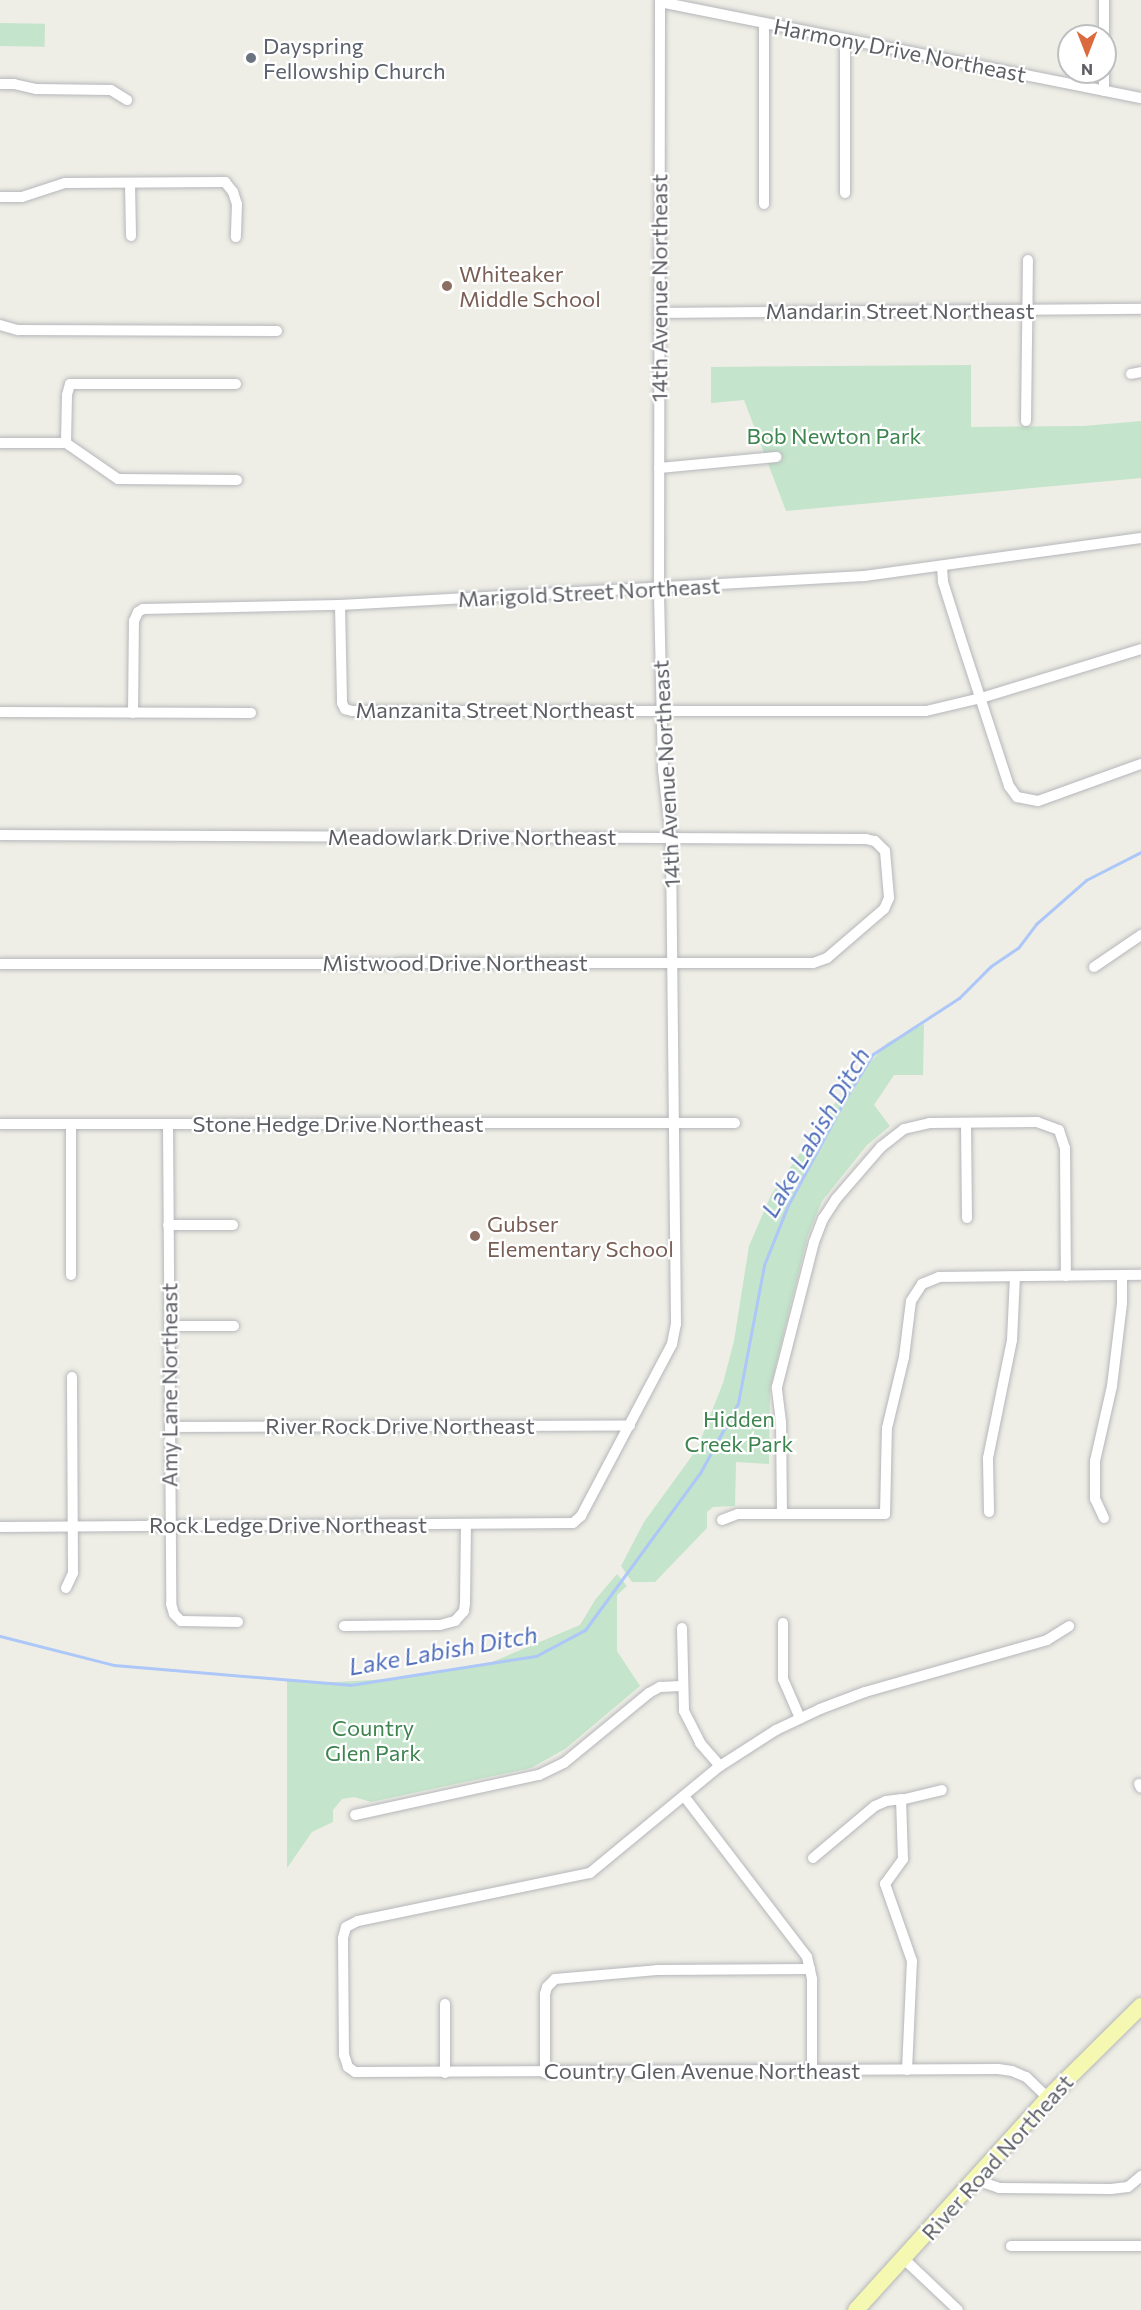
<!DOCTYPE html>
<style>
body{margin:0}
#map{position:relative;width:1141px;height:2310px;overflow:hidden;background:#eeeee6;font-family:Commissioner,sans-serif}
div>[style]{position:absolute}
.green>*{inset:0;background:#c4e4cb;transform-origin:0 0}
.stream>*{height:3px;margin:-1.5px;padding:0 1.5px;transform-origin:1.5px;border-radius:1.5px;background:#acc7f8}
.roads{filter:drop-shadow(0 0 2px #b6b6bb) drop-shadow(0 0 2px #b6b6bb)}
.street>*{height:10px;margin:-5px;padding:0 5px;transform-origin:5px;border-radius:5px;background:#fff}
.primary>*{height:16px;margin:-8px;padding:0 8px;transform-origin:8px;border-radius:8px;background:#f5f8b1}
.dots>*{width:16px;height:16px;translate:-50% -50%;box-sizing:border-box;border:3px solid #fff;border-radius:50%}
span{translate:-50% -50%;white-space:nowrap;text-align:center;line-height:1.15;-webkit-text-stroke:4.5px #fff;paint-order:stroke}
.worship-label{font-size:22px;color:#5b616d}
.left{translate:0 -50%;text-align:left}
.street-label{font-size:22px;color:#5d5f65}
.education-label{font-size:22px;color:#785e54}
.park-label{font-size:22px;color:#3d844f}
.water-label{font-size:24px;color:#506eba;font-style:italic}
.north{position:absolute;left:1057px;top:24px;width:60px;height:60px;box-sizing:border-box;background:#fff;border:2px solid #bebfc1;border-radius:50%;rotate:180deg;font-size:16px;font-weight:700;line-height:24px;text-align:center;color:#5d5f65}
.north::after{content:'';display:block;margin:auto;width:21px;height:27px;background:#db6b3f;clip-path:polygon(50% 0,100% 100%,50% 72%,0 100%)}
</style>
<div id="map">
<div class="green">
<div style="left:0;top:23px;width:45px;height:23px;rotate:1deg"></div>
<div style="clip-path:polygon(971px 365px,971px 427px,1084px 426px,1141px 421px,1141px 478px,786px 511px,744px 400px,711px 403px,711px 367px)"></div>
<div style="clip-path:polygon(924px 1024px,923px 1075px,894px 1075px,874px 1105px,890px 1126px,867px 1145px,822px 1201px,808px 1235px,770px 1389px,769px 1464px,736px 1462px,735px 1506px,713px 1507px,707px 1512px,707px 1528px,655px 1582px,632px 1582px,621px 1566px,644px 1522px,697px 1449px,723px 1383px,734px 1341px,749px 1246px,771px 1195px,835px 1103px,887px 1043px)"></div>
<div style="clip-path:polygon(617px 1574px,627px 1586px,617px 1595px,617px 1651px,640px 1686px,565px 1749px,531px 1768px,371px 1802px,354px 1797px,342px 1799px,333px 1810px,333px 1822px,312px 1832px,287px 1868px,287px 1679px,319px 1683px,390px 1679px,492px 1662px,580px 1625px,595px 1600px)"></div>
</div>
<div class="stream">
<div style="left:0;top:1636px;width:118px;rotate:14.3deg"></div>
<div style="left:114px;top:1665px;width:237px;rotate:4.8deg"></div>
<div style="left:350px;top:1685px;width:188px;rotate:-8.9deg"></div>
<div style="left:536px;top:1656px;width:55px;rotate:-28deg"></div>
<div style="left:585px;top:1630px;width:195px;rotate:-53.8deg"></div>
<div style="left:700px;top:1473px;width:80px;rotate:-61.5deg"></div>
<div style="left:738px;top:1403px;width:140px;rotate:-79.3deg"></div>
<div style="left:764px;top:1265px;width:65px;rotate:-68.2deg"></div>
<div style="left:788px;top:1205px;width:120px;rotate:-61.7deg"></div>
<div style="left:845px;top:1099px;width:53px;rotate:-58.1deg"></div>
<div style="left:873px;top:1054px;width:103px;rotate:-33.1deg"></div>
<div style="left:959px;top:998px;width:45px;rotate:-45deg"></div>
<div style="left:991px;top:966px;width:32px;rotate:-34deg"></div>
<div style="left:1018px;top:948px;width:30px;rotate:-53deg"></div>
<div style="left:1036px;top:924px;width:67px;rotate:-41.3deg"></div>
<div style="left:1086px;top:880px;width:62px;rotate:-27deg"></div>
</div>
<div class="roads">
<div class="street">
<div style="left:660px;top:2px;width:490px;rotate:11.3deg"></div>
<div style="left:764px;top:23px;width:181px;rotate:90deg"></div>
<div style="left:1104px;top:36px;width:36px;rotate:-90deg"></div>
<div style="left:845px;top:39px;width:154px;rotate:90deg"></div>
<div style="left:0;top:84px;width:14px"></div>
<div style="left:14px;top:84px;width:23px;rotate:13deg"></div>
<div style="left:36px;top:89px;width:75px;rotate:0.8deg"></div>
<div style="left:111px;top:90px;width:19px;rotate:32deg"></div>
<div style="left:1104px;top:91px;width:19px;rotate:-90deg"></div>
<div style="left:130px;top:183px;width:53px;rotate:88.9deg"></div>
<div style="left:0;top:197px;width:22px"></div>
<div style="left:22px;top:197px;width:45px;rotate:-18deg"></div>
<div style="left:65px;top:183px;width:160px;rotate:-0.4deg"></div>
<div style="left:225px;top:182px;width:13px;rotate:51deg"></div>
<div style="left:233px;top:192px;width:13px;rotate:72deg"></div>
<div style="left:237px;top:204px;width:33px;rotate:92deg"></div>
<div style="left:659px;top:313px;width:482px;rotate:-0.5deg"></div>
<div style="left:0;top:325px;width:19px;rotate:16deg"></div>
<div style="left:18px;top:330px;width:259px;rotate:0.2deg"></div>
<div style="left:1131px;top:374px;width:10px;rotate:-11deg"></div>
<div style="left:1026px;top:421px;width:161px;rotate:-89.3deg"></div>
<div style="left:0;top:443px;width:66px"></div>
<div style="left:66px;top:443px;width:63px;rotate:34.7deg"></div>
<div style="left:118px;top:479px;width:119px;rotate:0.5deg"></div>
<div style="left:66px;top:443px;width:48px;rotate:-88.8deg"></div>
<div style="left:67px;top:395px;width:11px;rotate:-75deg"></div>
<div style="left:70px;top:384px;width:166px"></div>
<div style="left:659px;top:468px;width:118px;rotate:-5.4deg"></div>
<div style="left:942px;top:567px;width:15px;rotate:86deg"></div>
<div style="left:943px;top:582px;width:57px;rotate:72.5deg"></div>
<div style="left:960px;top:636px;width:158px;rotate:71.9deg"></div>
<div style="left:1009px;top:786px;width:14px;rotate:54deg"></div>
<div style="left:1017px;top:797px;width:21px;rotate:11deg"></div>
<div style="left:1038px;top:801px;width:109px;rotate:-19.8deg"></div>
<div style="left:340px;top:605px;width:98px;rotate:88.8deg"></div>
<div style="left:342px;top:703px;width:7px;rotate:63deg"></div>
<div style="left:345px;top:709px;width:7px;rotate:16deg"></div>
<div style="left:352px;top:711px;width:574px"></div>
<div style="left:926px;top:711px;width:57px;rotate:-13.3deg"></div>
<div style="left:981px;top:698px;width:167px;rotate:-17deg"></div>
<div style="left:0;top:712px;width:251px;rotate:0.2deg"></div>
<div style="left:133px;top:713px;width:92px;rotate:-89.4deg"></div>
<div style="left:134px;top:621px;width:10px;rotate:-66deg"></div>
<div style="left:138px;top:612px;width:6px;rotate:-31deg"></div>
<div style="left:143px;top:609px;width:197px;rotate:-1.2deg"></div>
<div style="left:340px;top:605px;width:525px;rotate:-3.17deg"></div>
<div style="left:864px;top:576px;width:280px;rotate:-7.8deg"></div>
<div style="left:0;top:835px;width:866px;rotate:0.26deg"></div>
<div style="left:866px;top:839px;width:9px;rotate:13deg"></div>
<div style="left:875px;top:841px;width:14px;rotate:45deg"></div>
<div style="left:885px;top:851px;width:47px;rotate:85.1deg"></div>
<div style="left:889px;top:898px;width:12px;rotate:114deg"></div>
<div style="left:884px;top:909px;width:75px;rotate:139.3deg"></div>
<div style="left:827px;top:958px;width:15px;rotate:160deg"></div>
<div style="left:813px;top:963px;width:813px;rotate:179.93deg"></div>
<div style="left:1094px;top:967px;width:57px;rotate:-34.2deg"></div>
<div style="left:966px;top:1123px;width:95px;rotate:89.4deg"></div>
<div style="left:0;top:1124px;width:735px;rotate:-0.08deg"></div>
<div style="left:168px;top:1124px;width:480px;rotate:89.6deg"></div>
<div style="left:171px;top:1604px;width:10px;rotate:73deg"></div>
<div style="left:174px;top:1614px;width:10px;rotate:45deg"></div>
<div style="left:181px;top:1621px;width:57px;rotate:1deg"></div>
<div style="left:168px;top:1225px;width:65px"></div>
<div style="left:71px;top:1275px;width:151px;rotate:-90deg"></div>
<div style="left:169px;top:1326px;width:65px"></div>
<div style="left:170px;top:1427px;width:460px;rotate:-0.2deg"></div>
<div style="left:989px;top:1512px;width:54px;rotate:-91.1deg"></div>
<div style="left:988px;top:1458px;width:120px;rotate:-78.5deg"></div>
<div style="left:1012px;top:1340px;width:63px;rotate:-87.3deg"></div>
<div style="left:782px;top:1514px;width:92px;rotate:-90.6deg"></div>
<div style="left:781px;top:1422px;width:35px;rotate:-97deg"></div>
<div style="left:777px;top:1387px;width:150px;rotate:-75.7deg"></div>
<div style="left:814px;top:1242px;width:25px;rotate:-69deg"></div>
<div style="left:823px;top:1219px;width:24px;rotate:-57deg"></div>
<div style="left:836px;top:1199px;width:69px;rotate:-49.1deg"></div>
<div style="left:881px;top:1147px;width:29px;rotate:-38deg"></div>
<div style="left:904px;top:1129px;width:26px;rotate:-13deg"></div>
<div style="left:929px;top:1123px;width:108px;rotate:-0.5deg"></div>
<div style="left:1037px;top:1122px;width:23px;rotate:20deg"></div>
<div style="left:1059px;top:1130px;width:19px;rotate:72deg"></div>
<div style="left:1065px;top:1148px;width:128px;rotate:89.6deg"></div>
<div style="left:1104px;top:1518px;width:21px;rotate:-115deg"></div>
<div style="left:1095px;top:1499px;width:38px;rotate:-90deg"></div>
<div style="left:1095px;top:1461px;width:77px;rotate:-77.2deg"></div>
<div style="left:1112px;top:1386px;width:84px;rotate:-83.1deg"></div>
<div style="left:1122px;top:1303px;width:28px;rotate:-90deg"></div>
<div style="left:722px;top:1520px;width:17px;rotate:-21deg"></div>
<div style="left:738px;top:1514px;width:147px"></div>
<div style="left:885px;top:1514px;width:86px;rotate:-88.7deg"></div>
<div style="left:887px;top:1428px;width:73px;rotate:-76.5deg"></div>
<div style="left:904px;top:1357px;width:56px;rotate:-82.9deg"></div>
<div style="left:911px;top:1301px;width:20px;rotate:-57deg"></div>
<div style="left:922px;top:1284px;width:18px;rotate:-22deg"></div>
<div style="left:939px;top:1277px;width:202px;rotate:-0.6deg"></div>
<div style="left:0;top:1527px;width:573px;rotate:-0.4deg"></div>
<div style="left:573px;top:1523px;width:11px;rotate:-41deg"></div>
<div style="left:581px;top:1516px;width:195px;rotate:-62.1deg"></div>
<div style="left:672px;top:1344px;width:20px;rotate:-79deg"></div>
<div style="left:676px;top:1324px;width:486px;rotate:-90.6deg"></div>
<div style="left:671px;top:838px;width:68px;rotate:-96.7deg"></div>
<div style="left:663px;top:770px;width:182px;rotate:-91.3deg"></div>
<div style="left:659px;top:588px;width:588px;rotate:-89.9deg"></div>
<div style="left:66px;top:1588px;width:17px;rotate:-65deg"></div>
<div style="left:73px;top:1573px;width:196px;rotate:-90.3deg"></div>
<div style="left:783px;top:1623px;width:56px;rotate:90deg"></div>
<div style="left:783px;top:1679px;width:43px;rotate:66.4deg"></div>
<div style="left:344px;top:1626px;width:96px;rotate:-0.6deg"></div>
<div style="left:440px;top:1625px;width:16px;rotate:-15deg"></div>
<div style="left:455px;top:1621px;width:13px;rotate:-48deg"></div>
<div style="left:464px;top:1611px;width:8px;rotate:-83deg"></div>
<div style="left:465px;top:1603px;width:79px;rotate:-89.3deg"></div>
<div style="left:682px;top:1628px;width:83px;rotate:88.6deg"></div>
<div style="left:684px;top:1711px;width:36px;rotate:63deg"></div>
<div style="left:700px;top:1743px;width:30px;rotate:49deg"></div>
<div style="left:1139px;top:1784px;width:4px;rotate:63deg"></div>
<div style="left:684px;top:1796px;width:203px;rotate:52.6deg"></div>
<div style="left:807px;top:1957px;width:23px;rotate:77deg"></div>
<div style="left:812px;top:1979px;width:91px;rotate:90deg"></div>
<div style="left:355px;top:1815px;width:188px;rotate:-12.3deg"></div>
<div style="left:539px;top:1775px;width:28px;rotate:-26deg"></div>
<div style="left:564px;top:1763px;width:110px;rotate:-39.5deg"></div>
<div style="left:649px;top:1693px;width:13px;rotate:-29deg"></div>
<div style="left:660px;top:1687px;width:21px;rotate:-3deg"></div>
<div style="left:813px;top:1858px;width:81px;rotate:-40deg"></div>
<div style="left:875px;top:1806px;width:12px;rotate:-24deg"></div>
<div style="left:886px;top:1801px;width:16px;rotate:-7deg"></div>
<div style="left:907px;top:2070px;width:109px;rotate:-87.4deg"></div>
<div style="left:912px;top:1961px;width:82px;rotate:-109.3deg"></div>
<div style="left:885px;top:1884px;width:31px;rotate:-54deg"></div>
<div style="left:903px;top:1859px;width:59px;rotate:-91.9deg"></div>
<div style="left:901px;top:1800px;width:42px;rotate:-13.7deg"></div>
<div style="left:445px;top:2073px;width:69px;rotate:-90deg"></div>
<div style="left:545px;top:2073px;width:79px;rotate:-90deg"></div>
<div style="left:545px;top:1994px;width:7px;rotate:-74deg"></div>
<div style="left:547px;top:1987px;width:11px;rotate:-45deg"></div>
<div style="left:555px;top:1979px;width:102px;rotate:-5deg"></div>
<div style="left:657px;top:1970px;width:153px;rotate:-0.4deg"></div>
<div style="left:1048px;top:2098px;width:30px;rotate:-136deg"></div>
<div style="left:1026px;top:2077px;width:15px;rotate:-157deg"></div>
<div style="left:1012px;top:2071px;width:14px;rotate:-172deg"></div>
<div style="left:998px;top:2069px;width:643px;rotate:179.73deg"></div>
<div style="left:355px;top:2072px;width:9px;rotate:-144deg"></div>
<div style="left:348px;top:2067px;width:13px;rotate:-108deg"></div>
<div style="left:344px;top:2055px;width:117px;rotate:-90.5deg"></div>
<div style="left:343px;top:1938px;width:11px;rotate:-75deg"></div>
<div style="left:346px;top:1927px;width:13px;rotate:-27deg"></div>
<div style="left:358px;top:1921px;width:237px;rotate:-11.7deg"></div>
<div style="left:590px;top:1873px;width:168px;rotate:-39.5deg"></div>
<div style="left:720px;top:1766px;width:67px;rotate:-32.7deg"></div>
<div style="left:776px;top:1730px;width:49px;rotate:-25.5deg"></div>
<div style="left:820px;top:1709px;width:48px;rotate:-20.7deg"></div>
<div style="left:865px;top:1692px;width:189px;rotate:-15.9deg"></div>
<div style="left:1047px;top:1640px;width:26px;rotate:-32deg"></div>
<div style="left:976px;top:2180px;width:24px;rotate:19deg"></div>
<div style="left:999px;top:2188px;width:112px;rotate:0.5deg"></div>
<div style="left:1111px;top:2189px;width:17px;rotate:-7deg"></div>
<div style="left:1128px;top:2187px;width:17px;rotate:-40deg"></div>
<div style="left:1011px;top:2246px;width:130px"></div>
<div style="left:904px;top:2259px;width:74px;rotate:43.4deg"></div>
</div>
<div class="primary">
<div style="left:856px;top:2310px;width:286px;rotate:-47.8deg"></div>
<div style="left:1048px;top:2098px;width:131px;rotate:-44.7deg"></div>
</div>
</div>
<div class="dots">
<div style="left:251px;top:58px;background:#6b7280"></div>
<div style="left:447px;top:286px;background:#8d6e63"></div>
<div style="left:475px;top:1236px;background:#8d6e63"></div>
</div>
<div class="worship-label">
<span class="left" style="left:263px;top:58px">Dayspring<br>Fellowship Church</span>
</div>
<div class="street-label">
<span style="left:900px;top:50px;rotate:11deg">Harmony Drive Northeast</span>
<span style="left:659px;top:288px;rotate:-90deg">14th Avenue Northeast</span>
<span style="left:900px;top:311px">Mandarin Street Northeast</span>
<span style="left:589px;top:592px;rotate:-3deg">Marigold Street Northeast</span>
<span style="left:495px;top:710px">Manzanita Street Northeast</span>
<span style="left:666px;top:774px;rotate:-93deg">14th Avenue Northeast</span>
<span style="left:472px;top:837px">Meadowlark Drive Northeast</span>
<span style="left:455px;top:963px">Mistwood Drive Northeast</span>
<span style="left:338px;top:1124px">Stone Hedge Drive Northeast</span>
<span style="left:169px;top:1385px;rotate:-90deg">Amy Lane Northeast</span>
<span style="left:400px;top:1426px">River Rock Drive Northeast</span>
<span style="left:288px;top:1525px">Rock Ledge Drive Northeast</span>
<span style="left:702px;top:2071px">Country Glen Avenue Northeast</span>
<span style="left:997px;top:2157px;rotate:-48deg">River Road Northeast</span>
</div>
<div class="education-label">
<span class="left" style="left:459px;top:286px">Whiteaker<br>Middle School</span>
<span class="left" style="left:487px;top:1236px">Gubser<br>Elementary School</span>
</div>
<div class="park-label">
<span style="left:834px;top:436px">Bob Newton Park</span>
<span style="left:739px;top:1431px">Hidden<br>Creek Park</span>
<span style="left:373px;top:1740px">Country<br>Glen Park</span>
</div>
<div class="water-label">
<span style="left:815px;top:1132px;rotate:-60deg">Lake Labish Ditch</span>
<span style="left:443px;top:1650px;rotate:-10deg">Lake Labish Ditch</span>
</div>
<div class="north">N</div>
</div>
